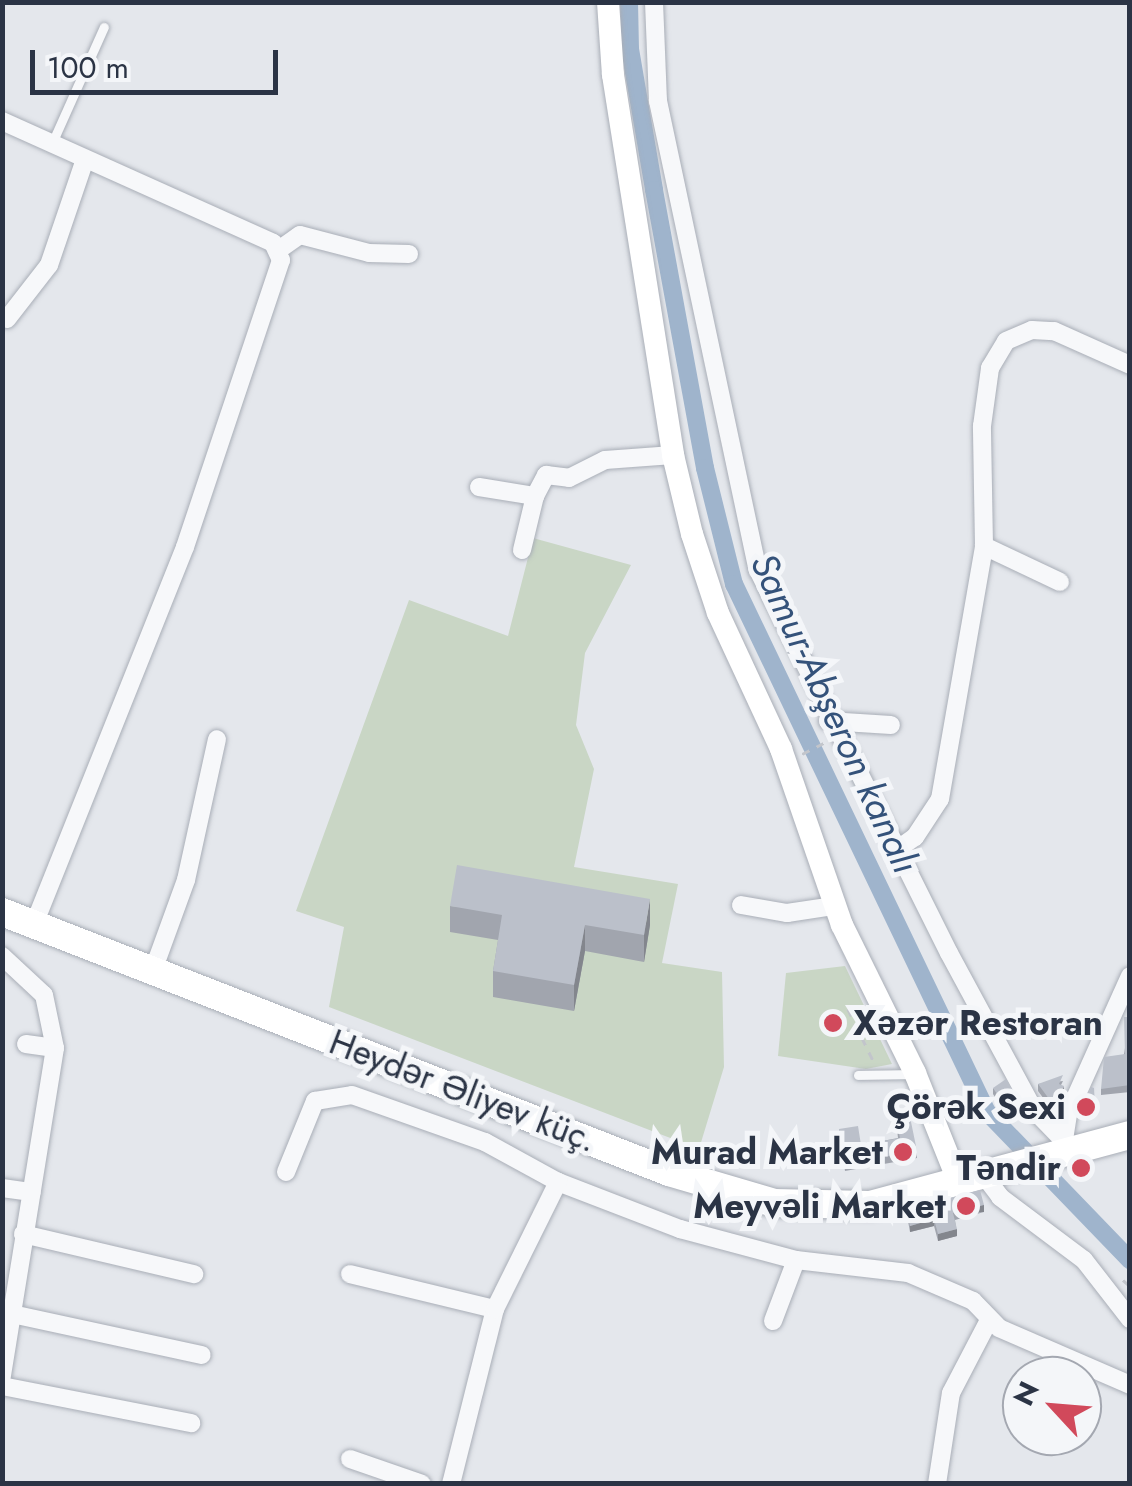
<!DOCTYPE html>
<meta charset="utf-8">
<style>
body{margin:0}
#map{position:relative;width:1132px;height:1486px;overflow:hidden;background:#e4e7ec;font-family:Jost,sans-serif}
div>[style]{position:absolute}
.green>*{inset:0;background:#c9d6c5}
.canal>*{height:18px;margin:-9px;padding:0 9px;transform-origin:9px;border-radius:9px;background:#9fb4cc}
.path>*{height:2.5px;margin-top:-1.25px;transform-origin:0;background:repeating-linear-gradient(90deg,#c2c5cb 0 8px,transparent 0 16px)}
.roads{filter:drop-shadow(0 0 2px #a9aeb7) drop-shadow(0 0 2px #a9aeb7)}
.lane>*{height:9px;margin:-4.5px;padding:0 4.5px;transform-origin:4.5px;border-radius:4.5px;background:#f7f8fa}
.street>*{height:18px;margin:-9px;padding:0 9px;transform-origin:9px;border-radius:9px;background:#f7f8fa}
.secondary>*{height:22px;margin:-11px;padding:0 11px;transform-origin:11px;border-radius:11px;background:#fff}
.primary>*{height:28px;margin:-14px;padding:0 14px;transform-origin:14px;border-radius:14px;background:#fff}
.wall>*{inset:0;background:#a1a5ae}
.shaded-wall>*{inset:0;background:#83868d;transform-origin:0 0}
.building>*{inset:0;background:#bbc0ca}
.dots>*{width:28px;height:28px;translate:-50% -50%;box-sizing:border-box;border:5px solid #f4f6f9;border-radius:50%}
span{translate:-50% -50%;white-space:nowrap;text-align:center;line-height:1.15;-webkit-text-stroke:10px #f4f6f9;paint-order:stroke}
.poi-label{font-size:35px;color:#2b3445;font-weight:700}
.left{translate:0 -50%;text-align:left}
.right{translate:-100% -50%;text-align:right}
.street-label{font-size:35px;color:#2b3445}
.water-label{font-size:38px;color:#34527a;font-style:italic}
.frame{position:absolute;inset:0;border:5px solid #2b3445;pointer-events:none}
.north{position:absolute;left:1002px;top:1356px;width:100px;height:100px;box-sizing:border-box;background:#f4f6f9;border:2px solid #a4a8b1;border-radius:50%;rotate:296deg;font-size:28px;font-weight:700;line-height:40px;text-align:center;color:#2b3445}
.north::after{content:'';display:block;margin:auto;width:35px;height:45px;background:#d1495b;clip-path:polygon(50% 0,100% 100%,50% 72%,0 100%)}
.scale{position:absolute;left:30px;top:50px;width:248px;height:45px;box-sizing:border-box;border:5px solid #2b3445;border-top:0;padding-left:12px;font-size:30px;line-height:35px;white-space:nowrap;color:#2b3445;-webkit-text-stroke:8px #f4f6f9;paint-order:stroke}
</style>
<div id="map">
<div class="green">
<div style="clip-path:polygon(533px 538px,631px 565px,585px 653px,576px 725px,594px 769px,574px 867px,678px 884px,662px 963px,722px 972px,724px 1067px,699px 1149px,329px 1007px,344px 927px,296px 911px,409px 600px,508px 636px)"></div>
<div style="clip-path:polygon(845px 966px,892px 1064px,866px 1069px,778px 1056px,786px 973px)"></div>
</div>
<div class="canal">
<div style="left:629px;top:2px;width:47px;rotate:88.8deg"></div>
<div style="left:630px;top:49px;width:143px;rotate:80.3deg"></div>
<div style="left:654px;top:190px;width:283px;rotate:79.6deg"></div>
<div style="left:705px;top:468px;width:120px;rotate:76deg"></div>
<div style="left:734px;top:584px;width:585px;rotate:64.4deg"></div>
<div style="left:987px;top:1112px;width:206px;rotate:46deg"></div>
</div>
<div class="path">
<div style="left:802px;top:754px;width:27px;rotate:-27deg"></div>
<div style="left:848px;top:1009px;width:59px;rotate:63.9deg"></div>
<div style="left:1123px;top:1280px;width:9px;rotate:41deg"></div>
</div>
<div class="roads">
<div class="lane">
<div style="left:52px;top:143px;width:127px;rotate:-65.9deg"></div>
<div style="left:858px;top:1075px;width:55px;rotate:-1deg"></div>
</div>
<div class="street">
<div style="left:654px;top:2px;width:99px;rotate:87.7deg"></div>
<div style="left:658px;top:101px;width:480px;rotate:78deg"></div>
<div style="left:758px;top:570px;width:428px;rotate:63.5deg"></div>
<div style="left:949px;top:953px;width:179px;rotate:61.6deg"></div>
<div style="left:1034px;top:1110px;width:39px;rotate:46deg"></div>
<div style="left:2px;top:121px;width:297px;rotate:24.2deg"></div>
<div style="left:273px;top:243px;width:19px;rotate:65deg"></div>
<div style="left:281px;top:260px;width:303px;rotate:108.5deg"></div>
<div style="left:185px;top:547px;width:406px;rotate:111.8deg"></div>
<div style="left:280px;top:249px;width:24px;rotate:-35deg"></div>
<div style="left:300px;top:235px;width:71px;rotate:14.6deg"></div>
<div style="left:369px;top:253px;width:40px;rotate:1.4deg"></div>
<div style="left:7px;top:319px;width:68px;rotate:-52.1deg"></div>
<div style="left:49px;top:265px;width:112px;rotate:-71.2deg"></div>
<div style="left:479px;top:487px;width:57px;rotate:9.1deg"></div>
<div style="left:535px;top:496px;width:24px;rotate:-62deg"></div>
<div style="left:546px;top:475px;width:23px;rotate:7deg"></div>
<div style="left:569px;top:478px;width:40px;rotate:-26.6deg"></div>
<div style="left:605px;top:460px;width:68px;rotate:-4.2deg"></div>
<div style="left:984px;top:546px;width:84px;rotate:25.3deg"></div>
<div style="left:522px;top:550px;width:56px;rotate:-76.5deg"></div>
<div style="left:828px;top:721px;width:63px;rotate:3.6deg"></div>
<div style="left:895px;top:851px;width:24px;rotate:-35deg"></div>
<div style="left:915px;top:837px;width:45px;rotate:-56.7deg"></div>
<div style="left:940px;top:799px;width:257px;rotate:-80.1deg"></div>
<div style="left:984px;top:546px;width:120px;rotate:-91deg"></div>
<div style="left:982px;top:426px;width:59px;rotate:-82.1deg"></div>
<div style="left:990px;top:368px;width:31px;rotate:-59deg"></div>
<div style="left:1006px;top:341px;width:28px;rotate:-23deg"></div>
<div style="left:1032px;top:330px;width:22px;rotate:3deg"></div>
<div style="left:1054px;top:331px;width:83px;rotate:24.1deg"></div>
<div style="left:741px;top:905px;width:47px;rotate:9.9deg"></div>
<div style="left:787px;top:913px;width:48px;rotate:-8.5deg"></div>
<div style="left:2px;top:956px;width:57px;rotate:42.9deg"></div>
<div style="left:44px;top:995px;width:54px;rotate:78.3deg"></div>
<div style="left:55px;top:1048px;width:333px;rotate:99.2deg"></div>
<div style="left:158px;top:957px;width:82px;rotate:-70deg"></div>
<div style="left:186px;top:880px;width:144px;rotate:-77.6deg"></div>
<div style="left:26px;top:1044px;width:29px;rotate:8deg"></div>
<div style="left:1063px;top:1146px;width:32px;rotate:-81deg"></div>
<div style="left:1068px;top:1114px;width:151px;rotate:-65.8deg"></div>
<div style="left:980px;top:1170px;width:34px;rotate:53deg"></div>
<div style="left:1000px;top:1197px;width:105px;rotate:36.9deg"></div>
<div style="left:1084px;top:1260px;width:75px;rotate:52.1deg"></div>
<div style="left:286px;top:1172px;width:77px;rotate:-67.8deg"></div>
<div style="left:315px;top:1101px;width:37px;rotate:-9deg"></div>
<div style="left:352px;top:1095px;width:141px;rotate:19.5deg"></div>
<div style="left:485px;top:1142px;width:83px;rotate:28.7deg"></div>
<div style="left:558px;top:1182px;width:131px;rotate:21.1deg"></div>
<div style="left:680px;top:1229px;width:120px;rotate:15deg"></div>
<div style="left:796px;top:1260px;width:113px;rotate:6.6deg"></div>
<div style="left:908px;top:1273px;width:71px;rotate:23.3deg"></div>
<div style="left:973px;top:1301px;width:37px;rotate:46deg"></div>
<div style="left:999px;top:1328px;width:143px;rotate:23.5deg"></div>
<div style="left:2px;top:1188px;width:30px;rotate:8deg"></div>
<div style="left:23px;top:1234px;width:176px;rotate:13.2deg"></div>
<div style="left:350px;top:1274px;width:149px;rotate:13.6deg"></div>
<div style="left:12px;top:1314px;width:194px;rotate:12.2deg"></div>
<div style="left:773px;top:1321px;width:65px;rotate:-69.3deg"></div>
<div style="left:2px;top:1386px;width:193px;rotate:11.1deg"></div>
<div style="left:350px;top:1459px;width:76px;rotate:19.1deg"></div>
<div style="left:451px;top:1484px;width:180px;rotate:-75.9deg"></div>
<div style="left:495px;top:1309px;width:142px;rotate:-63.6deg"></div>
<div style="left:937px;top:1484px;width:92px;rotate:-81.3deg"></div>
<div style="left:951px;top:1393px;width:80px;rotate:-62.5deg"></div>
</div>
<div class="secondary">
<div style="left:608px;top:2px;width:73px;rotate:86.1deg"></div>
<div style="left:613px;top:75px;width:385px;rotate:81deg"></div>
<div style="left:673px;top:455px;width:81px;rotate:76.5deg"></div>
<div style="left:692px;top:534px;width:83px;rotate:71.8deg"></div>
<div style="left:718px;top:613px;width:150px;rotate:65.1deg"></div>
<div style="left:781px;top:749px;width:186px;rotate:70.9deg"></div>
<div style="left:842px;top:925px;width:165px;rotate:63.7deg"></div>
<div style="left:915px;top:1073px;width:118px;rotate:68.2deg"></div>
</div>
<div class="primary">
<div style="left:2px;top:912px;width:716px;rotate:21.3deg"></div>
<div style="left:669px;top:1172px;width:109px;rotate:16.4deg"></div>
<div style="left:774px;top:1203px;width:96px;rotate:1.2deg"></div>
<div style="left:870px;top:1205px;width:269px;rotate:-15.1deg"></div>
</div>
</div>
<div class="wall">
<div style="clip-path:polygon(450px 906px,650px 925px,644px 962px,585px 951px,574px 1011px,493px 997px,493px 971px,498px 940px,450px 932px)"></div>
<div style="clip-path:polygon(1130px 1017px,1130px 1092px,1101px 1095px,1101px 1089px,1124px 1054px)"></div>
<div style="clip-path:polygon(1063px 1081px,1061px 1085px,1064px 1093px,1055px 1114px,1038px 1091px,1038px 1084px)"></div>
<div style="clip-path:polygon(993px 1088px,1022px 1114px,1011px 1122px,993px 1094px)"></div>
<div style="clip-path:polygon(896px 1120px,917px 1151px,917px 1158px,845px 1171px,839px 1129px,861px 1145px,898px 1138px)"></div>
<div style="clip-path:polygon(906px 1210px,984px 1212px,955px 1220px,957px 1236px,938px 1241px,934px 1226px,910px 1232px)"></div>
</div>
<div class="shaded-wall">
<div style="clip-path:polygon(650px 899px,650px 925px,644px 962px,644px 935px)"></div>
<div style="clip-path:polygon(585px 925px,585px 951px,574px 1011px,574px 985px)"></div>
<div style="clip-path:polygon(1064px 1086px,1064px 1093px,1055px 1114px,1055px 1107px)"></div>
<div style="clip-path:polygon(1022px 1108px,1022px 1114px,1011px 1122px,1011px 1115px)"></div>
<div style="clip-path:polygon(1095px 1108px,1095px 1114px,1080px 1118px,1080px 1111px)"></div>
<div style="left:984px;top:1205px;width:7px;height:32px;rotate:90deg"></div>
<div style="clip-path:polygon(934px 1219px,934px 1226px,910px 1232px,910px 1226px)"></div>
<div style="clip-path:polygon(957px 1229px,957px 1236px,938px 1241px,938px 1234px)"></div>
</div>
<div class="building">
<div style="clip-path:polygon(457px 865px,650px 899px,644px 935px,585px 925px,574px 985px,493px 971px,502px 915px,450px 906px)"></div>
<div style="clip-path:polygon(1124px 1017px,1130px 1017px,1130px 1085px,1101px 1089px,1104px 1057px,1125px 1054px)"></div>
<div style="clip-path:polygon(1063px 1075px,1059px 1084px,1064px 1086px,1055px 1107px,1038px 1084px)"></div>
<div style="clip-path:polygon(1006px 1079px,1022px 1108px,1011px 1115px,993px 1088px)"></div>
<div style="clip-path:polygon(1091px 1087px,1094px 1088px,1095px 1108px,1080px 1111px)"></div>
<div style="clip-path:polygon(910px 1117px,917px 1151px,845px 1164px,839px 1129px,858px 1126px,861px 1145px,900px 1138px,896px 1120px)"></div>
<div style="clip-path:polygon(980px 1190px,984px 1205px,953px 1213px,957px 1229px,938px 1234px,934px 1219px,910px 1226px,906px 1210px)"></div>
</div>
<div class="dots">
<div style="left:833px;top:1023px;background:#d1495b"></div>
<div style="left:1086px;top:1107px;background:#d1495b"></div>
<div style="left:903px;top:1152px;background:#d1495b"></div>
<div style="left:1081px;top:1168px;background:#d1495b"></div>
<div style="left:966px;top:1206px;background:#d1495b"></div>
</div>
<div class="poi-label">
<span class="left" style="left:853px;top:1023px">Xəzər Restoran</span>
<span class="right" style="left:1066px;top:1107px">Çörək Sexi</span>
<span class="right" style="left:883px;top:1152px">Murad Market</span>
<span class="right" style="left:1061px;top:1168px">Təndir</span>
<span class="right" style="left:946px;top:1206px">Meyvəli Market</span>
</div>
<div class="street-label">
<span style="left:463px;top:1091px;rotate:21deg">Heydər Əliyev küç.</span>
</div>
<div class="water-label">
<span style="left:835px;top:713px;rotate:65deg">Samur-Abşeron kanalı</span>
</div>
<div class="frame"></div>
<div class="north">N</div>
<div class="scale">100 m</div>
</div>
